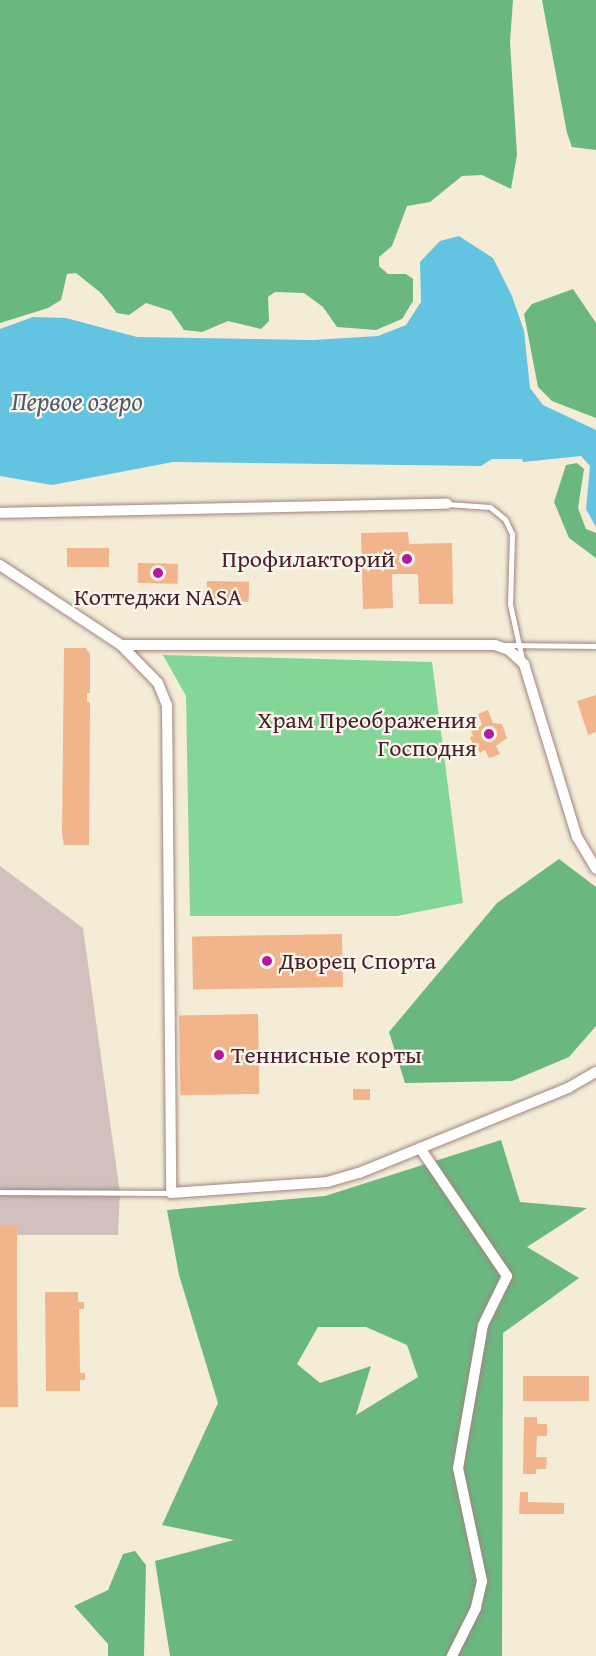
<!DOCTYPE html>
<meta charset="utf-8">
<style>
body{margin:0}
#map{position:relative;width:596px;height:1656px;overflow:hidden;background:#f5ecd7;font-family:"Gentium Book Plus",serif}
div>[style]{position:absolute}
.industrial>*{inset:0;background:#d1c0bd}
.green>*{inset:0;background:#84d697}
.forest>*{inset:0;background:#6bb780}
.water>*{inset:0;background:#62c4e0}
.building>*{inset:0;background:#f2b48a;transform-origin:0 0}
.roads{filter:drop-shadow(0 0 2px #a08681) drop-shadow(0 0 2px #a08681)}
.lane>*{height:5px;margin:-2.5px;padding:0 2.5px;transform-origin:2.5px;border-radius:2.5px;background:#fff}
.street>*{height:10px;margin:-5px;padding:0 5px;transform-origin:5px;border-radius:5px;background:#fff}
.dots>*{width:16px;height:16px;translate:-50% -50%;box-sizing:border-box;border:3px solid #fbf7ec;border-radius:50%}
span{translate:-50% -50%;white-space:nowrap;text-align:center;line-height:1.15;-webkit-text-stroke:4.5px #fbf7ec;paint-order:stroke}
.poi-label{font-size:24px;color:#4a1f2b}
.right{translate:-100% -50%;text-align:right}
.left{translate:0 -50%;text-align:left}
.water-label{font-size:26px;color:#52596a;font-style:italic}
</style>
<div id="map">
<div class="industrial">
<div style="clip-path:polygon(0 866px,83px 928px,120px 1193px,118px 1235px,16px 1235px,18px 1407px,0 1407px)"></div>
</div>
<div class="green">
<div style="clip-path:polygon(163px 655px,432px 662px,463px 903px,397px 916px,190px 916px,186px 696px)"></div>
</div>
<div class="forest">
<div style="clip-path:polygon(0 0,513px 0,510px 42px,517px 155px,511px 189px,482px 175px,462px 176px,430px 202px,407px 206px,392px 246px,379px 257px,379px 266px,388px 274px,406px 274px,413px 279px,413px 301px,402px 319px,376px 330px,337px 327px,323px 307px,304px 293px,275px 292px,268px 297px,269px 321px,261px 329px,228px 321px,202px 332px,184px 330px,171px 311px,146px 303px,129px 315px,117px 313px,101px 293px,76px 273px,67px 274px,61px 300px,48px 308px,0 323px)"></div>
<div style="clip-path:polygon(542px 0,596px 0,596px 150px,572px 147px,567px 133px)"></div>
<div style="clip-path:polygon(573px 289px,596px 323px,596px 418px,552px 401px,538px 387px,524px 314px,532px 304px)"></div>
<div style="clip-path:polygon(577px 463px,584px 469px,578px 508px,586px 529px,596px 533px,596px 558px,569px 538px,554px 502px,566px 465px)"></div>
<div style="clip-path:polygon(559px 859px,596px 887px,596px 1026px,569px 1057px,512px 1081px,405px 1083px,389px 1032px,497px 903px)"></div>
<div style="clip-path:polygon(evenodd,501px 1140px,520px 1202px,587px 1208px,527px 1247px,579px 1278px,503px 1333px,502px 1656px,170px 1656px,155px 1561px,234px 1540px,162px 1525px,218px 1403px,179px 1275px,167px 1210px,325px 1196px,501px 1140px,318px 1327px,366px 1327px,407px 1345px,418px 1377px,356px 1415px,371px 1366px,320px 1383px,297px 1364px,318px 1327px)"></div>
<div style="clip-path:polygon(135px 1551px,146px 1565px,144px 1656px,108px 1656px,108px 1644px,74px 1606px,108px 1590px,123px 1554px)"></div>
</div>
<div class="water">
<div style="clip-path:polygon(459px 236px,493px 258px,512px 296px,524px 331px,530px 388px,543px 405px,596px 430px,596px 527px,586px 509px,590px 466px,581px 456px,523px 462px,522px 459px,492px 459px,481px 466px,173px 462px,52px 485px,0 476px,0 329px,33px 317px,66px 318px,137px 337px,313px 340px,378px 336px,406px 325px,421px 302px,420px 262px,440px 241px)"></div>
</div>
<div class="building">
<div style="clip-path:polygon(408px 532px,409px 544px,452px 543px,453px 604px,419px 604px,418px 574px,392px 574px,393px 608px,363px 609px,361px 533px)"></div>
<div style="left:67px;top:548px;width:42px;height:19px"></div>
<div style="left:138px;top:563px;width:40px;height:20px;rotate:1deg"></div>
<div style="left:207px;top:581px;width:42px;height:20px;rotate:1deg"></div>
<div style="clip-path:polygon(64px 648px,86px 648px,90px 654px,90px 693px,87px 693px,87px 702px,90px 702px,89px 845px,64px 845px,62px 834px)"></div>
<div style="clip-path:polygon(596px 695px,596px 732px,588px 735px,577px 701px)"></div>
<div style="clip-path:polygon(488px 710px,493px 723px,502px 724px,507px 738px,496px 746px,500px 754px,489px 758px,485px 750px,480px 753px,477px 747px,474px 748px,470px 737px,473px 736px,471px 731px,482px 725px,478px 714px)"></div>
<div style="left:342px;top:934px;width:53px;height:150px;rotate:89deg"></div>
<div style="left:258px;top:1014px;width:80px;height:79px;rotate:89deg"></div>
<div style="left:353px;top:1089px;width:17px;height:11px"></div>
<div style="left:0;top:1226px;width:17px;height:181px"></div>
<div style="clip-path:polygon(45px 1292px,78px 1292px,78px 1302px,84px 1302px,84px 1309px,79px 1309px,80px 1373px,85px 1373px,85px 1380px,80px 1380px,80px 1391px,46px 1391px)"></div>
<div style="left:523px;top:1376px;width:66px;height:25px"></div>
<div style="clip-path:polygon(524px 1417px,537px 1417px,537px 1424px,547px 1424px,547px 1436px,537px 1436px,536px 1457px,547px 1457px,546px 1469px,536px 1469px,536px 1474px,523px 1474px)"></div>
<div style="clip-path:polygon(520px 1492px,528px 1492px,528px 1502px,564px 1503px,564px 1514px,519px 1514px)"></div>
</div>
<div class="roads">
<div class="lane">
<div style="left:447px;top:504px;width:43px;rotate:4deg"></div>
<div style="left:490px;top:507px;width:19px;rotate:39deg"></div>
<div style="left:505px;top:519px;width:17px;rotate:65deg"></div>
<div style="left:512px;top:534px;width:70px;rotate:91.6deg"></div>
<div style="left:510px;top:604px;width:56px;rotate:77.7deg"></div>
<div style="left:506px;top:645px;width:90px;rotate:0.6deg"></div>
<div style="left:0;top:1192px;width:171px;rotate:0.3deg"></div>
</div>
<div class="street">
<div style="left:0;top:513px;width:447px;rotate:-1.2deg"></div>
<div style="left:0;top:565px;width:145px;rotate:33.5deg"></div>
<div style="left:121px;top:645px;width:53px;rotate:45.8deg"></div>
<div style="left:158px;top:683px;width:24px;rotate:68deg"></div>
<div style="left:167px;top:705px;width:488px;rotate:89.5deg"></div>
<div style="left:171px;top:1193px;width:156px;rotate:-4deg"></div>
<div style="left:327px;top:1182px;width:33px;rotate:-16deg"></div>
<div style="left:359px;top:1173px;width:226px;rotate:-22.1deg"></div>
<div style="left:568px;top:1088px;width:32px;rotate:-30deg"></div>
<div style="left:121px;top:645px;width:374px"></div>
<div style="left:495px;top:645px;width:15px;rotate:20deg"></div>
<div style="left:509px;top:650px;width:21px;rotate:43deg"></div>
<div style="left:524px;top:664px;width:181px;rotate:73deg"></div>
<div style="left:577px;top:837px;width:37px;rotate:59deg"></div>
<div style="left:420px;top:1148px;width:155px;rotate:55.8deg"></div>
<div style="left:507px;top:1276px;width:55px;rotate:116.1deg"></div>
<div style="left:483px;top:1325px;width:145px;rotate:99.9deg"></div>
<div style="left:458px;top:1468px;width:116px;rotate:78deg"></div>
<div style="left:482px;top:1581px;width:28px;rotate:103deg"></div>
<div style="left:476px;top:1608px;width:54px;rotate:116.6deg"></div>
</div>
</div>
<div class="dots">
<div style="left:407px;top:559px;background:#b5179e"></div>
<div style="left:158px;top:573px;background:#b5179e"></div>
<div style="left:489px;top:734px;background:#b5179e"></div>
<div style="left:267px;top:961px;background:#b5179e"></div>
<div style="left:219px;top:1055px;background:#b5179e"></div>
</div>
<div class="poi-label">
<span class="right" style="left:395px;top:559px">Профилакторий</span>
<span style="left:158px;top:597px">Коттеджи NASA</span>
<span class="right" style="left:477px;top:734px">Храм Преображения<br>Господня</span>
<span class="left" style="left:279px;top:961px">Дворец Спорта</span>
<span class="left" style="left:231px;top:1055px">Теннисные корты</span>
</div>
<div class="water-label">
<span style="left:77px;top:401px">Первое озеро</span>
</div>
</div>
